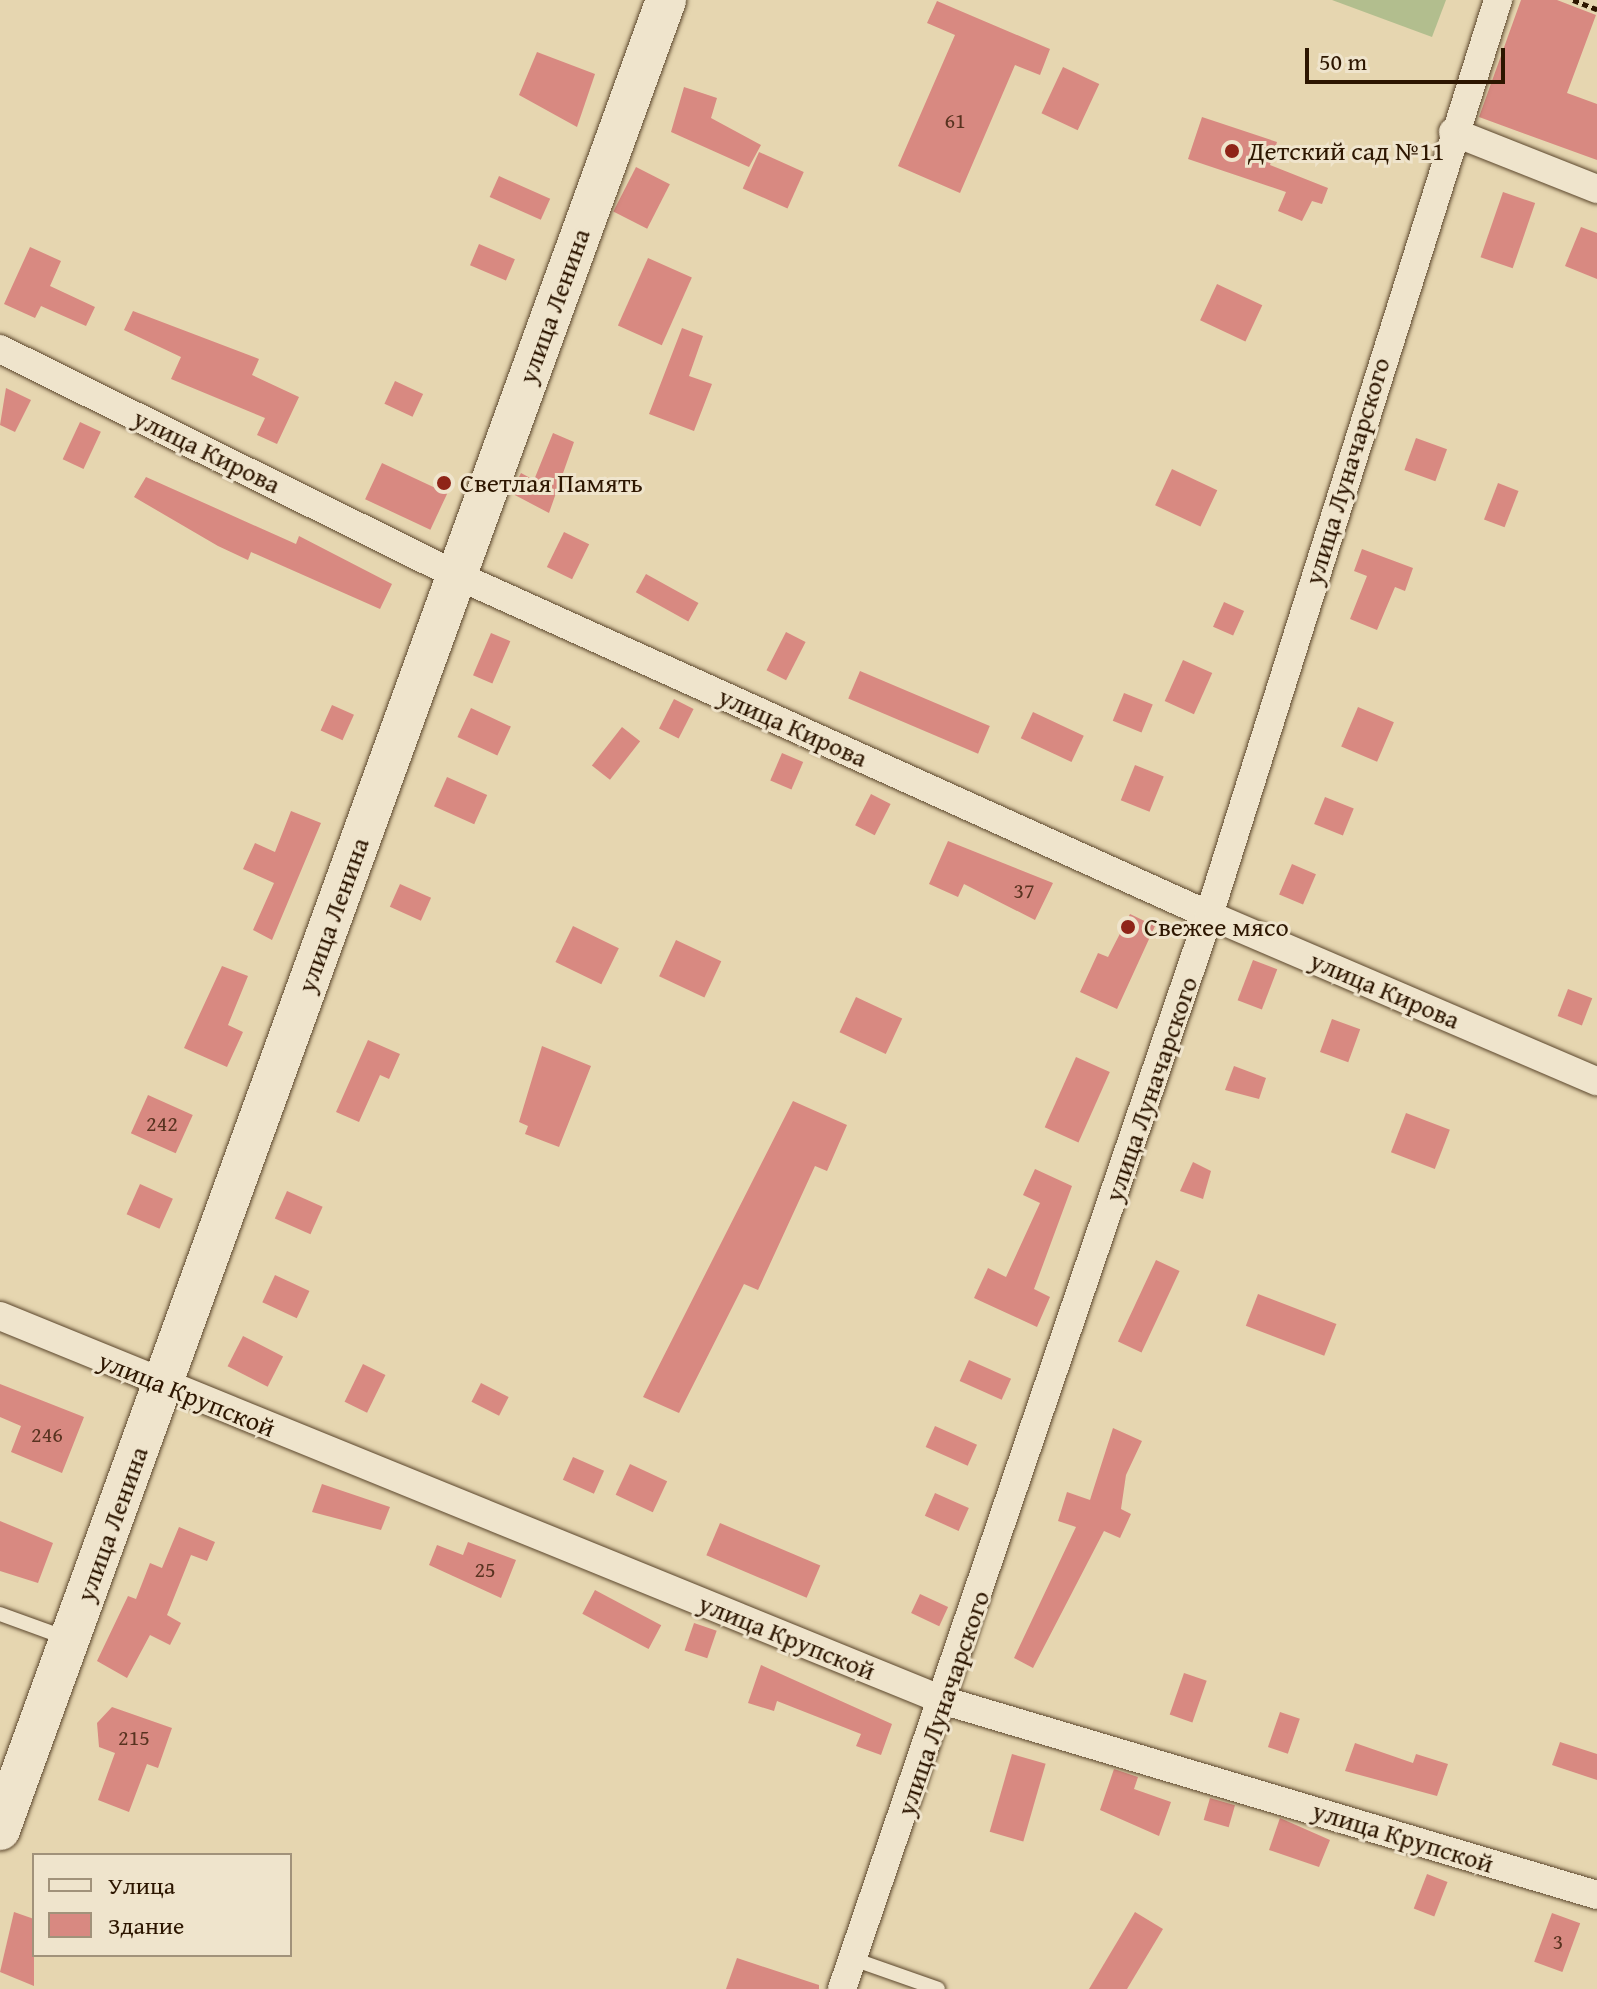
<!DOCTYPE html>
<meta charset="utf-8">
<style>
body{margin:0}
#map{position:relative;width:1597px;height:1989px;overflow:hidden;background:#e6d6b0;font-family:"Gentium Book Plus",serif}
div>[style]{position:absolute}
.green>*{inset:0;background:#b2be8e}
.building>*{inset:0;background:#d88981;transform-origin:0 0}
.path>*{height:5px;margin-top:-2.5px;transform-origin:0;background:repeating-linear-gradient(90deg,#2d1600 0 6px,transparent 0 10px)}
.roads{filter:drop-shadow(0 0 2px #5b462c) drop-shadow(0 0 2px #5b462c)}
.lane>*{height:14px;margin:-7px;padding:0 7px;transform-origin:7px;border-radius:7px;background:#efe4cc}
.street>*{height:28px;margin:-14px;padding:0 14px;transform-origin:14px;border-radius:14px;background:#efe4cc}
.secondary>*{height:40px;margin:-20px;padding:0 20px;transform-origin:20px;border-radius:20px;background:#efe4cc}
.dots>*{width:22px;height:22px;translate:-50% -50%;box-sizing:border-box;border:4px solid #efe4cc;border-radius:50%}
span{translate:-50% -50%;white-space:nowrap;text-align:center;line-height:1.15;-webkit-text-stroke:6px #efe4cc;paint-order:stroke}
.number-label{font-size:22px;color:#583320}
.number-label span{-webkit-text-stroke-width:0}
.poi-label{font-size:26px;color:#2d1600}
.left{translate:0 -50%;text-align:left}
.street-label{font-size:26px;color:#2d1600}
.legend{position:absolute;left:32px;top:1853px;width:260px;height:104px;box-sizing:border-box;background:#efe4cc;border:2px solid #a1927a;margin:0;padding:10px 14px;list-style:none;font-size:24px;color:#2d1600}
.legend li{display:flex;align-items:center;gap:16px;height:40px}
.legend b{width:40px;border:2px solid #a1927a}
.scale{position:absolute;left:1305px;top:48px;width:200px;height:36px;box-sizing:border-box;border:4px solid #2d1600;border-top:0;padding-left:10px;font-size:24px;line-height:28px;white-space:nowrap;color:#2d1600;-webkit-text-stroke:6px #efe4cc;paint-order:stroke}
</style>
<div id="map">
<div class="green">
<div style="clip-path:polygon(1332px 0,1446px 0,1432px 37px)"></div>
</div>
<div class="building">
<div style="clip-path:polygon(1521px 0,1557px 0,1596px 15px,1567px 93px,1597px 104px,1597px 160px,1479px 117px)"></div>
<div style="clip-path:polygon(937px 1px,1050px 49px,1040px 75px,1015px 65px,960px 193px,898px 166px,955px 35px,927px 23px)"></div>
<div style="clip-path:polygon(537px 52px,595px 74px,577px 127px,519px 95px)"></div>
<div style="left:1063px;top:67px;width:40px;height:51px;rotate:25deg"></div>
<div style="clip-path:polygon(684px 87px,717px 98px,711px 118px,761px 145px,749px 167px,671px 132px)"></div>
<div style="clip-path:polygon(1202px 117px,1277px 142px,1270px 165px,1328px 188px,1322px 204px,1312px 201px,1302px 221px,1278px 211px,1286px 192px,1188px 159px)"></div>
<div style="left:759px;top:152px;width:49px;height:40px;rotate:24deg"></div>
<div style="left:636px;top:167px;width:38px;height:50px;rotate:27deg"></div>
<div style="left:499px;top:176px;width:56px;height:23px;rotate:24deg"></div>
<div style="left:1503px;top:192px;width:34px;height:69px;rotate:19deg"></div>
<div style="clip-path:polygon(1581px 227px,1597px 233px,1597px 279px,1565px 266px)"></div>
<div style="left:479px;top:244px;width:39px;height:23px;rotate:23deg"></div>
<div style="clip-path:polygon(30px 247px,61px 261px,50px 286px,95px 307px,86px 326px,41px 306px,35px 318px,4px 304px)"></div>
<div style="left:648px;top:258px;width:48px;height:74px;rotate:24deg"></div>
<div style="left:1217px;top:284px;width:50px;height:40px;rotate:25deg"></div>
<div style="clip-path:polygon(133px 311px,259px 359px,252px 375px,299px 397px,277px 444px,257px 435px,265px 418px,171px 379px,181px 357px,124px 330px)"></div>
<div style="clip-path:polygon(682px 328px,703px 336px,689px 376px,712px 384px,694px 431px,649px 414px)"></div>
<div style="left:395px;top:381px;width:31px;height:25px;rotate:25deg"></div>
<div style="clip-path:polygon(6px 388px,31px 400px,15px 432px,0 425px)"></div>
<div style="left:80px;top:422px;width:23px;height:41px;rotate:25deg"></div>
<div style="clip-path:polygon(553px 433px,574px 442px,549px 513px,511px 493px,521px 473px,534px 480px)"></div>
<div style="left:1416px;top:438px;width:33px;height:34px;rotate:20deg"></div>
<div style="left:382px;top:463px;width:72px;height:40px;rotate:25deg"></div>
<div style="left:1172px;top:469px;width:50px;height:40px;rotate:25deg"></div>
<div style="clip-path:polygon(146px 477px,296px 544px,299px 536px,392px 584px,380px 609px,251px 552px,248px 560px,218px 546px,134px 497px)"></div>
<div style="left:1498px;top:483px;width:22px;height:39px;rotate:21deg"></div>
<div style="left:564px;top:532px;width:28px;height:39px;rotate:26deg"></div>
<div style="clip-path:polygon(1362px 549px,1413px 568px,1405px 591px,1395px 587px,1377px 630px,1350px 619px,1367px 576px,1354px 571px)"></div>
<div style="left:646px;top:574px;width:60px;height:21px;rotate:29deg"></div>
<div style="left:1224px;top:602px;width:22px;height:27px;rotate:24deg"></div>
<div style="left:786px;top:632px;width:22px;height:43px;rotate:27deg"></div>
<div style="left:491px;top:633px;width:21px;height:46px;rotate:23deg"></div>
<div style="left:1183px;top:660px;width:32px;height:45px;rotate:24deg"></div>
<div style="left:860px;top:671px;width:141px;height:30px;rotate:23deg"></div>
<div style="left:1124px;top:693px;width:31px;height:30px;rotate:22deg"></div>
<div style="left:674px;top:699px;width:22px;height:33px;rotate:27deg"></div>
<div style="left:332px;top:705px;width:24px;height:28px;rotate:24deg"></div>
<div style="left:1358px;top:707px;width:39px;height:43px;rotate:23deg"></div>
<div style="left:471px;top:708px;width:44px;height:32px;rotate:25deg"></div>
<div style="left:1033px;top:712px;width:56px;height:29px;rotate:25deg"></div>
<div style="left:622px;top:727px;width:23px;height:49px;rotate:38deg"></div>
<div style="left:782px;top:753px;width:23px;height:30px;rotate:23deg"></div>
<div style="left:1135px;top:765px;width:31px;height:38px;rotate:22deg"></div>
<div style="left:447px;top:777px;width:44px;height:32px;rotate:24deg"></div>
<div style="left:871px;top:794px;width:22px;height:35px;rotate:27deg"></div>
<div style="left:1325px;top:797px;width:31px;height:29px;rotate:22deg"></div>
<div style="clip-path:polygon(291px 811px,321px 823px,272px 940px,253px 930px,274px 883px,243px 869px,255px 843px,275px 852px)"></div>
<div style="clip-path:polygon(948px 841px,1053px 883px,1035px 920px,964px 884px,958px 897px,929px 884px)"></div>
<div style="left:1292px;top:864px;width:26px;height:33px;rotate:23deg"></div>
<div style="left:400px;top:884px;width:34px;height:25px;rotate:24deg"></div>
<div style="clip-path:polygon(1130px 914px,1155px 926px,1117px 1009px,1080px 992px,1098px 953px,1108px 957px)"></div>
<div style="left:573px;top:926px;width:51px;height:40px;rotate:26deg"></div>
<div style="left:676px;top:940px;width:50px;height:40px;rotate:25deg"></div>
<div style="left:1253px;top:960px;width:26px;height:43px;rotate:21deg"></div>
<div style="clip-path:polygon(222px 966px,248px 976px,228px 1025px,243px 1032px,227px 1067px,184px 1048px)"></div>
<div style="left:1568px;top:989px;width:26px;height:29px;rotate:21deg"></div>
<div style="left:856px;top:997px;width:51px;height:39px;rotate:25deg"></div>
<div style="left:1332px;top:1019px;width:30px;height:35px;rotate:20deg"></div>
<div style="clip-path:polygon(368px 1040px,400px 1054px,389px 1079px,380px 1075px,359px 1122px,336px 1112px)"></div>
<div style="clip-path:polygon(542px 1046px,591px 1066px,559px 1147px,525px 1134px,528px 1126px,519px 1122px)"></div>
<div style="left:1076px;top:1057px;width:37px;height:77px;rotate:24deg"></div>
<div style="clip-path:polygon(1234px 1066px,1266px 1078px,1259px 1099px,1225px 1090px)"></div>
<div style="left:148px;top:1095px;width:49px;height:42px;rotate:24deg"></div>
<div style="clip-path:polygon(793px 1101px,847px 1125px,827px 1171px,815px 1166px,758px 1290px,744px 1284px,679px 1413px,643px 1397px)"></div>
<div style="left:1406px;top:1113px;width:47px;height:42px;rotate:21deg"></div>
<div style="clip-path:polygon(1193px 1162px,1211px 1171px,1203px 1199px,1180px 1191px)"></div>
<div style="clip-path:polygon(1035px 1169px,1072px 1186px,1034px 1289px,1050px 1297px,1037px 1327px,974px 1298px,988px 1268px,1006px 1277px,1040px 1203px,1023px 1195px)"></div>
<div style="left:140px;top:1184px;width:36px;height:33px;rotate:24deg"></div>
<div style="left:287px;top:1191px;width:39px;height:30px;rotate:24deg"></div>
<div style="left:1156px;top:1260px;width:26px;height:90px;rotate:25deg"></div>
<div style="left:275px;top:1275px;width:38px;height:30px;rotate:25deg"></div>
<div style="left:1258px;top:1294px;width:84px;height:34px;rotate:21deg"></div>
<div style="left:243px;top:1336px;width:45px;height:34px;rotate:27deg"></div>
<div style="left:969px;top:1360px;width:46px;height:23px;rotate:24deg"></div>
<div style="left:363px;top:1364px;width:25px;height:42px;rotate:26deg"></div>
<div style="left:481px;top:1383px;width:31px;height:21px;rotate:27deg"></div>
<div style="clip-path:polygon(0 1384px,84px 1417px,62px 1473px,11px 1452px,21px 1426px,0 1417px)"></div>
<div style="left:935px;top:1426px;width:46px;height:23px;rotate:24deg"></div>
<div style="clip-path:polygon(1113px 1428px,1142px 1441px,1126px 1475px,1121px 1509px,1131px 1514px,1120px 1538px,1104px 1531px,1033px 1668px,1014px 1658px,1076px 1527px,1058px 1521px,1067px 1492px,1090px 1500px)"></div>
<div style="left:573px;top:1457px;width:34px;height:25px;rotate:24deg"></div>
<div style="left:630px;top:1464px;width:41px;height:34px;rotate:25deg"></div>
<div style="clip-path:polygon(322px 1484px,390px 1507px,381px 1530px,312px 1512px)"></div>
<div style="left:935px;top:1493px;width:37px;height:25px;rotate:24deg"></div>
<div style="clip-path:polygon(0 1521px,53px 1543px,38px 1583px,0 1571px)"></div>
<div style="left:720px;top:1523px;width:109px;height:35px;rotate:23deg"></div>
<div style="clip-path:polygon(179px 1527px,215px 1542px,207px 1561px,191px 1555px,167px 1615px,181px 1623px,170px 1645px,150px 1635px,127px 1678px,97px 1661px,128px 1596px,136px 1599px,150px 1563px,162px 1568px)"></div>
<div style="clip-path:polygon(468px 1542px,516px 1560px,501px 1598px,429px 1565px,437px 1545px,463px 1555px)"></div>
<div style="left:595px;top:1590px;width:75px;height:27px;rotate:28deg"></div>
<div style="left:920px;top:1594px;width:31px;height:21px;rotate:25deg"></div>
<div style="left:694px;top:1623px;width:24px;height:29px;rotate:19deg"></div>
<div style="clip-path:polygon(761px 1665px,892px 1724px,881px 1755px,856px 1746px,861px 1734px,777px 1701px,774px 1711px,748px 1703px)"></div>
<div style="left:1184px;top:1673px;width:24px;height:44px;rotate:19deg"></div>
<div style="clip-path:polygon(112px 1707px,172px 1728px,158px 1768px,147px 1764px,129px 1812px,98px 1800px,115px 1753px,99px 1747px,97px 1723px)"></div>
<div style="left:1280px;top:1712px;width:21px;height:37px;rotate:19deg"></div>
<div style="clip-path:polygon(1560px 1742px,1597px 1754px,1597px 1780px,1552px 1765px)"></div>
<div style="clip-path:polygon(1355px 1743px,1413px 1763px,1416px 1754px,1448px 1764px,1437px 1796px,1345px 1771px)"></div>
<div style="left:1012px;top:1754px;width:35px;height:81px;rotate:16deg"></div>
<div style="clip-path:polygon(1114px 1769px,1138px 1777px,1134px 1789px,1171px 1802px,1159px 1836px,1100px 1810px)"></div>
<div style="left:1210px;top:1798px;width:26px;height:23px;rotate:16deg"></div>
<div style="clip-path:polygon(1280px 1818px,1330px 1840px,1319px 1867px,1269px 1850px)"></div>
<div style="left:1427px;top:1874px;width:22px;height:37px;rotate:21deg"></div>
<div style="clip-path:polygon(14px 1912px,34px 1919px,34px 1986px,0 1972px)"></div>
<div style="clip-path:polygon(1135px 1912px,1163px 1929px,1127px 1989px,1089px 1989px)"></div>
<div style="left:1552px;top:1913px;width:30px;height:52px;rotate:20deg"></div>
<div style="clip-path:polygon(737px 1958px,819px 1985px,819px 1989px,726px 1989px)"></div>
</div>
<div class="path">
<div style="left:1573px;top:0;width:26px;rotate:21deg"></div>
</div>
<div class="roads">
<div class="lane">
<div style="left:0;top:1614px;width:70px;rotate:20deg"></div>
<div style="left:853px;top:1959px;width:90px;rotate:19.4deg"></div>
</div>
<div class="street">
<div style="left:1453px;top:132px;width:155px;rotate:21.6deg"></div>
<div style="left:0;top:349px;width:509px;rotate:26.36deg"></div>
<div style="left:456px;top:575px;width:826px;rotate:24.3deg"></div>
<div style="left:1209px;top:915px;width:422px;rotate:23.2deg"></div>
<div style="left:0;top:1316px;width:1020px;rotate:22.17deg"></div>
<div style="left:945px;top:1701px;width:680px;rotate:16.57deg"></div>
<div style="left:842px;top:1989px;width:1135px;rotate:-71.13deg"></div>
<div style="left:1209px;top:915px;width:960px;rotate:-72.47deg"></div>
</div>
<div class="secondary">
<div style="left:0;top:1830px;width:1947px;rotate:-70deg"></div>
</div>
</div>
<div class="dots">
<div style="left:1232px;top:151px;background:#8f2418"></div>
<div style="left:444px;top:483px;background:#8f2418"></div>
<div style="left:1128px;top:927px;background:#8f2418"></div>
</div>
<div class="number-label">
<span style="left:955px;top:121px">61</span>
<span style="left:1024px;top:891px">37</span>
<span style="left:162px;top:1124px">242</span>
<span style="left:47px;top:1435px">246</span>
<span style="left:485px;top:1570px">25</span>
<span style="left:134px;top:1738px">215</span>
<span style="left:1558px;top:1942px">3</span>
</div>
<div class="poi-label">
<span class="left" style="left:1248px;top:151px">Детский сад №11</span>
<span class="left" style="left:460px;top:483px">Светлая Память</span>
<span class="left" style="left:1144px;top:927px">Свежее мясо</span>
</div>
<div class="street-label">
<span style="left:554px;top:306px;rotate:-70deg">улица Ленина</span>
<span style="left:207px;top:451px;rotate:26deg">улица Кирова</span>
<span style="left:1347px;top:471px;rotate:-73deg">улица Луначарского</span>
<span style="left:793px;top:727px;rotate:24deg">улица Кирова</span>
<span style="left:333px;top:915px;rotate:-70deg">улица Ленина</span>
<span style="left:1385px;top:990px;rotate:23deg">улица Кирова</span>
<span style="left:1151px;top:1089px;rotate:-71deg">улица Луначарского</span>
<span style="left:187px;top:1394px;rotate:22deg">улица Крупской</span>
<span style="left:112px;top:1524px;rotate:-70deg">улица Ленина</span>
<span style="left:787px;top:1637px;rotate:22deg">улица Крупской</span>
<span style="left:943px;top:1703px;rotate:-71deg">улица Луначарского</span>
<span style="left:1403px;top:1837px;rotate:17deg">улица Крупской</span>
</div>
<ul class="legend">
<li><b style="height:10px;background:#efe4cc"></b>Улица</li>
<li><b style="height:22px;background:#d88981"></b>Здание</li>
</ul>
<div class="scale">50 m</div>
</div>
